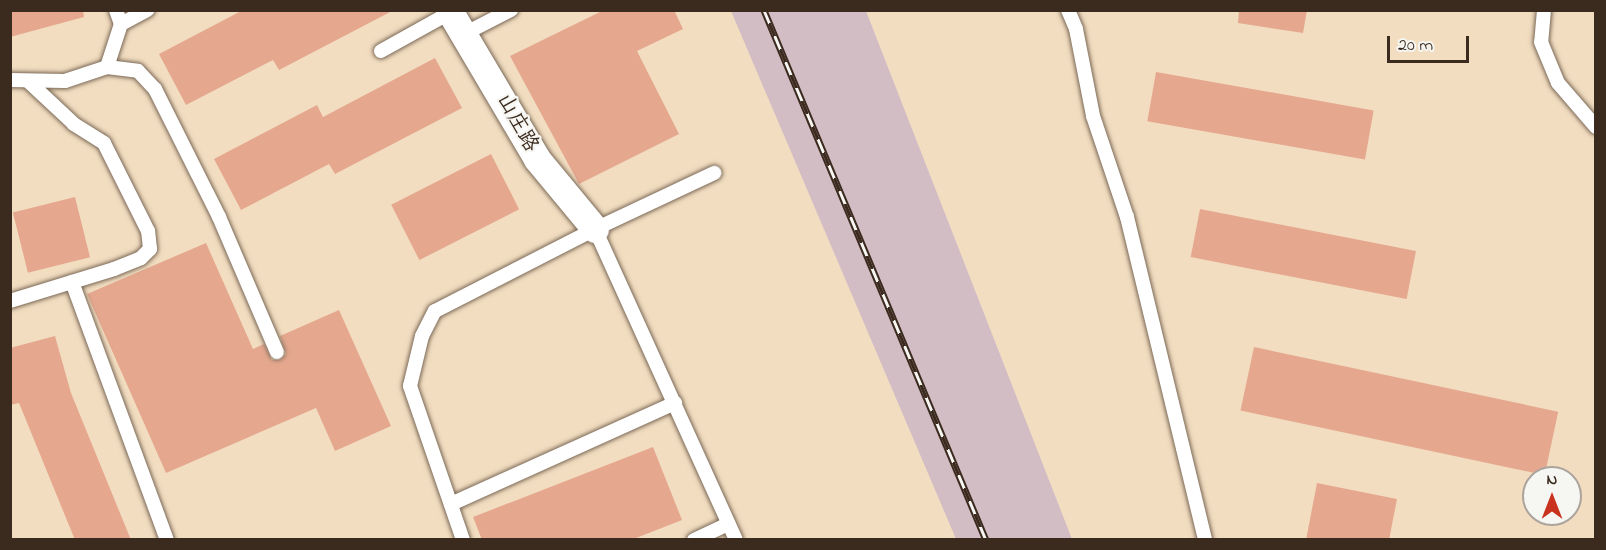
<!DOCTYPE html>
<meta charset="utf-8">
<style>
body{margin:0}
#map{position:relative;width:1606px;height:550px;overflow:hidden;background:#f2ddc0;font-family:"Indie Flower","LXGW WenKai TC",sans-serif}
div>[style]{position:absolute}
.industrial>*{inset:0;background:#d2bdc5}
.building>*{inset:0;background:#e5a88f;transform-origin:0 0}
.roads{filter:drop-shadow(0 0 2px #7b6957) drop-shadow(0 0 2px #7b6957)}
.lane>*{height:14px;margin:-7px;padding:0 7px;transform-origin:7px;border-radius:7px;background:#fff}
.street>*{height:27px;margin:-13.5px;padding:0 13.5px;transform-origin:13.5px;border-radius:13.5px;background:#fff}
.rail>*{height:7px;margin-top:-3.5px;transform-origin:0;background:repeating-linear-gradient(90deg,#f6f6f2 0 14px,#3b2a1e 0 28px);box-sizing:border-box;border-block:2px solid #3b2a1e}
span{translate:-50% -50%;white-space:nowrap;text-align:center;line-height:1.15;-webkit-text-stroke:4.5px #f6f6f2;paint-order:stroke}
.street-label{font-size:21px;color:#3b2a1e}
.frame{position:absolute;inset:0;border:12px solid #3b2a1e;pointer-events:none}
.north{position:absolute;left:1522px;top:466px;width:60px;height:60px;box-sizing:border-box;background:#f6f6f2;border:2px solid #aba49d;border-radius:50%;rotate:0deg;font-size:16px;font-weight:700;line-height:24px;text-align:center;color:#3b2a1e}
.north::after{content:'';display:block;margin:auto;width:21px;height:27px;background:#c8321e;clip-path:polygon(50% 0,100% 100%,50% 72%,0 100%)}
.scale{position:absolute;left:1387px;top:36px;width:82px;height:27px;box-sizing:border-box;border:3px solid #3b2a1e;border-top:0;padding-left:8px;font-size:18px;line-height:21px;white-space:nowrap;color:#3b2a1e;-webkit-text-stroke:4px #f6f6f2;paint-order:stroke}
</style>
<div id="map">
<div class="industrial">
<div style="clip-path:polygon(731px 11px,866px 11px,1072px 539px,956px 539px)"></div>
</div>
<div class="building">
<div style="clip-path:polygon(10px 10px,83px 10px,84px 17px,10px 37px)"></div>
<div style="clip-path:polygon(243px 10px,394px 10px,279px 70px,273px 60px,186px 105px,159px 54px)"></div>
<div style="clip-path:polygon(604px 10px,674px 10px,683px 29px,637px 51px,679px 134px,579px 184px,510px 56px)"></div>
<div style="clip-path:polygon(1239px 10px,1307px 10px,1303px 33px,1238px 23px)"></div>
<div style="clip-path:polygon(435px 58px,462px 108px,335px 174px,329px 164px,241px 210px,214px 159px,317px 105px,323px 117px)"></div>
<div style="left:1156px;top:72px;width:221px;height:50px;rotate:10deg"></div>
<div style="left:491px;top:154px;width:62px;height:112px;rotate:63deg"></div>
<div style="left:75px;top:197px;width:62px;height:64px;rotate:76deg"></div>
<div style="left:1200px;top:209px;width:220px;height:49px;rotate:11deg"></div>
<div style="clip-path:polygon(206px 243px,253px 349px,264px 344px,272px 360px,280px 360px,286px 354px,280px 336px,339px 310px,391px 426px,335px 451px,316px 408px,166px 473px,87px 294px)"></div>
<div style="clip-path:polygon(55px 336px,71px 393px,131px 540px,75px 540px,19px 403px,10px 405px,10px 348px)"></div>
<div style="left:1254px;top:347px;width:311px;height:65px;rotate:12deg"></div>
<div style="clip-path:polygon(653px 447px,682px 520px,631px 540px,482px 540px,473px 517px)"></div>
<div style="clip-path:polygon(1317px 483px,1397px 499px,1389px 540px,1306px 540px)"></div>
</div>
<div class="roads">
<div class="lane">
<div style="left:1068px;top:10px;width:21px;rotate:67deg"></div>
<div style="left:1076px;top:29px;width:89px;rotate:78.9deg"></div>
<div style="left:1093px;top:116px;width:107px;rotate:71.4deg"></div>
<div style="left:1127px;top:217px;width:332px;rotate:76.4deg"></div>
<div style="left:1544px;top:10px;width:32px;rotate:95deg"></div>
<div style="left:1541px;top:42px;width:44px;rotate:67.5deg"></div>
<div style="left:1558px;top:83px;width:58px;rotate:49.2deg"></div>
<div style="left:121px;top:24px;width:30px;rotate:-28deg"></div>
<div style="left:464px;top:34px;width:53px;rotate:-27.1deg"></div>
<div style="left:381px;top:51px;width:80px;rotate:-29.1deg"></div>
<div style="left:107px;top:67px;width:31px;rotate:7deg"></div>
<div style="left:138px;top:71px;width:25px;rotate:47deg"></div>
<div style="left:155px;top:89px;width:143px;rotate:63.4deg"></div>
<div style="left:219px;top:217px;width:147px;rotate:66.8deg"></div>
<div style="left:10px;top:80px;width:55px;rotate:1deg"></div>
<div style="left:65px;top:81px;width:44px;rotate:-18.4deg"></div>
<div style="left:107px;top:67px;width:45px;rotate:-72deg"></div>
<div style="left:121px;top:24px;width:15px;rotate:-110deg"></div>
<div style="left:595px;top:229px;width:132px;rotate:-25.2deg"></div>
<div style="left:72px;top:282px;width:275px;rotate:69.8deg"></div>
<div style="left:10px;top:301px;width:109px;rotate:-17.1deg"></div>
<div style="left:114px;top:269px;width:29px;rotate:-22deg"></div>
<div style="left:141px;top:258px;width:13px;rotate:-45deg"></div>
<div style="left:150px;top:249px;width:18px;rotate:-96deg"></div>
<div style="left:148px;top:231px;width:98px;rotate:-116.6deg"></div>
<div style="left:104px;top:143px;width:36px;rotate:-148deg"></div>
<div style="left:74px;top:124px;width:62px;rotate:-137deg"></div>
<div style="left:451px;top:504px;width:246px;rotate:-24.3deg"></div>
<div style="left:463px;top:540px;width:163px;rotate:-109deg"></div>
<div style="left:410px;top:386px;width:51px;rotate:-76.5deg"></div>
<div style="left:422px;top:336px;width:28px;rotate:-63deg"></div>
<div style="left:435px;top:311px;width:180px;rotate:-27.1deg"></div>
<div style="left:595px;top:229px;width:341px;rotate:65.6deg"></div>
<div style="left:694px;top:540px;width:38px;rotate:-25deg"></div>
</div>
<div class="street">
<div style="left:449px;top:10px;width:173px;rotate:59.4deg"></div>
<div style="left:537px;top:159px;width:91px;rotate:50.4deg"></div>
</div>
</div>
<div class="rail">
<div style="left:764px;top:10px;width:575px;rotate:67.27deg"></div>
</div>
<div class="street-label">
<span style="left:517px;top:123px;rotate:61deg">山庄路</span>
</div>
<div class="frame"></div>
<div class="north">N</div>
<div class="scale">20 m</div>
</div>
